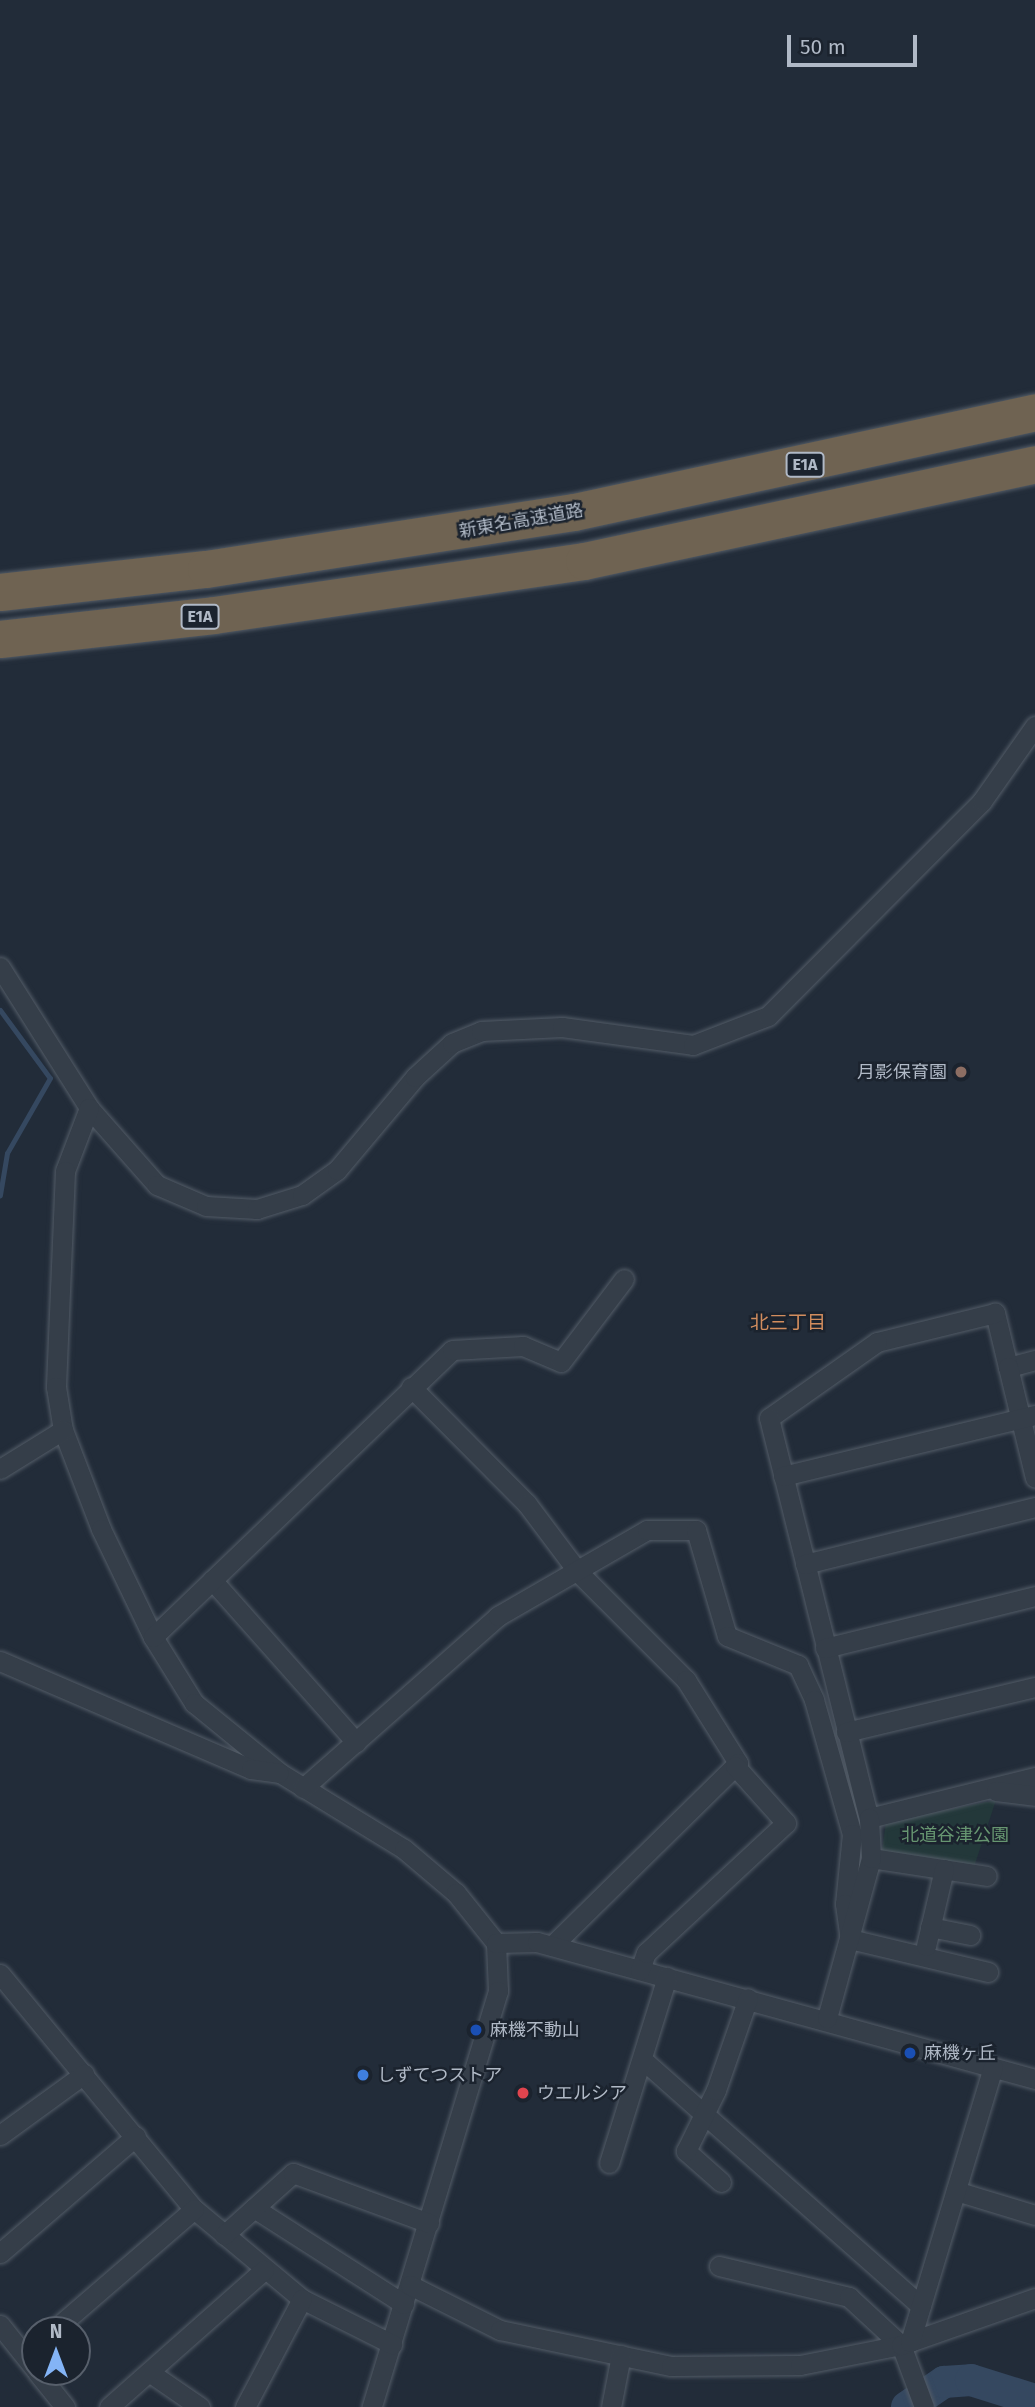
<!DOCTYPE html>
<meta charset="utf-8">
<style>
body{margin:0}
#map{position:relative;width:1035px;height:2407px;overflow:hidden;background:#222c39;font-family:"Fira Sans","Noto Sans JP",sans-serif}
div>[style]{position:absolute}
.green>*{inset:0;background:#23383a}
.stream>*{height:5px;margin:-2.5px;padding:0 2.5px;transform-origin:2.5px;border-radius:2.5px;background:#354860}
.river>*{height:32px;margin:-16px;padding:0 16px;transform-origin:16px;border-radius:16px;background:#354860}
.roads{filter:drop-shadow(0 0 2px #535c67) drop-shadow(0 0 2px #535c67)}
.minor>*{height:19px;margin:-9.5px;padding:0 9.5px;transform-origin:9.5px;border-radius:9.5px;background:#353e49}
.motorway>*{height:37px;margin:-18.5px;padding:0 18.5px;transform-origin:18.5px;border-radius:18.5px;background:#6f6352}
.dots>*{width:19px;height:19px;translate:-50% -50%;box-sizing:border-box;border:4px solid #1b232e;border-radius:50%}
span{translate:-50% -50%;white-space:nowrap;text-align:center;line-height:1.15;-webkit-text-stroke:5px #1b232e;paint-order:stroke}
.shield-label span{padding:2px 5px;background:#1b232e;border:2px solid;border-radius:5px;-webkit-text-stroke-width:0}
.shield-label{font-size:16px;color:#b0b9c6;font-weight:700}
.street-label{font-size:18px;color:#b0b9c6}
.poi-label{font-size:18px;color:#b0b9c6}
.right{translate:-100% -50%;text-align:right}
.left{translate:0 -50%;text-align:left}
.park-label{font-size:18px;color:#679671}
.neighbourhood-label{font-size:19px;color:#d28d5e}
.north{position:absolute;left:21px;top:2316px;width:70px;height:70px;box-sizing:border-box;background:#1b232e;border:2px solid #575f6b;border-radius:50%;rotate:0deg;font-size:19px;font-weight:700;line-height:28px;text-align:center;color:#b0b9c6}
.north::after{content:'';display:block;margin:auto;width:24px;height:32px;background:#84b4f6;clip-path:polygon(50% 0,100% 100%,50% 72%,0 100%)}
.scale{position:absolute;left:787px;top:35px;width:130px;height:32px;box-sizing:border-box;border:4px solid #b0b9c6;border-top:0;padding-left:9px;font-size:21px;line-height:24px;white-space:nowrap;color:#b0b9c6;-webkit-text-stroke:5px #1b232e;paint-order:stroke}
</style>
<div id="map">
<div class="green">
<div style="clip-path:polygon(996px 1800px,974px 1867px,882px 1851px,886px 1822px)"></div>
</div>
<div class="stream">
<div style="left:0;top:1010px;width:84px;rotate:53.7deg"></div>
<div style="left:50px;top:1078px;width:86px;rotate:119.8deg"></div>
<div style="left:7px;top:1153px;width:43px;rotate:99.5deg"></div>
</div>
<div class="river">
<div style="left:907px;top:2407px;width:45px;rotate:-34deg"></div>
<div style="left:944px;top:2382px;width:27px;rotate:-4deg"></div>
<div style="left:971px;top:2380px;width:67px;rotate:17.4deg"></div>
</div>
<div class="roads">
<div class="minor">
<div style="left:0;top:967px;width:167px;rotate:57.7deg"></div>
<div style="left:89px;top:1108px;width:103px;rotate:48.6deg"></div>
<div style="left:157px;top:1185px;width:53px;rotate:23.2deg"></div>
<div style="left:206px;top:1206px;width:51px;rotate:3.4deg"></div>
<div style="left:257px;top:1209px;width:47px;rotate:-17.3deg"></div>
<div style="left:302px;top:1195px;width:43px;rotate:-35.5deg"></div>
<div style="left:337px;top:1170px;width:121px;rotate:-50deg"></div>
<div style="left:415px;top:1077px;width:50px;rotate:-42.6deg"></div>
<div style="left:452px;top:1043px;width:31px;rotate:-22deg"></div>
<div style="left:481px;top:1031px;width:81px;rotate:-2.8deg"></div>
<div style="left:562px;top:1027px;width:132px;rotate:7.8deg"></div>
<div style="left:693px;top:1045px;width:80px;rotate:-21.1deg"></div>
<div style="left:768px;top:1016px;width:303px;rotate:-45.1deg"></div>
<div style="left:982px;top:801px;width:92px;rotate:-54.8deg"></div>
<div style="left:89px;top:1108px;width:67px;rotate:110.9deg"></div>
<div style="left:65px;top:1171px;width:216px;rotate:92.4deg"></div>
<div style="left:56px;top:1387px;width:44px;rotate:80.8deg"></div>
<div style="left:63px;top:1430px;width:106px;rotate:69deg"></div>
<div style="left:101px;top:1529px;width:120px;rotate:64.3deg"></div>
<div style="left:153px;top:1637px;width:78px;rotate:58.2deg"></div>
<div style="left:194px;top:1703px;width:111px;rotate:39.1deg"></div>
<div style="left:280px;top:1773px;width:145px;rotate:31.5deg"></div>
<div style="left:404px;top:1849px;width:68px;rotate:40.2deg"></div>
<div style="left:456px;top:1893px;width:64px;rotate:51.3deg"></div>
<div style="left:496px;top:1943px;width:48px;rotate:87.6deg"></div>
<div style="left:498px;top:1991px;width:435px;rotate:106.9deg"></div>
<div style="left:1035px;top:1360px;width:28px;rotate:165deg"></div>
<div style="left:1008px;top:1367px;width:56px;rotate:-103.5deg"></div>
<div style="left:995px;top:1313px;width:122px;rotate:166.2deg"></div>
<div style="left:877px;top:1342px;width:132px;rotate:144.9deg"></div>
<div style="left:769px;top:1418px;width:412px;rotate:76deg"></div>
<div style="left:869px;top:1818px;width:171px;rotate:-13.9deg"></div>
<div style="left:1008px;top:1367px;width:114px;rotate:76.3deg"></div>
<div style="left:411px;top:1387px;width:165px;rotate:45.2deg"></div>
<div style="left:527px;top:1504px;width:85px;rotate:53.1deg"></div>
<div style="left:578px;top:1572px;width:153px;rotate:45deg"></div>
<div style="left:686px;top:1680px;width:98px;rotate:57.9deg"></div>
<div style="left:738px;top:1763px;width:261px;rotate:135.5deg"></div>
<div style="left:0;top:1469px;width:74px;rotate:-31.8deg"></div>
<div style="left:783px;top:1476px;width:259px;rotate:-13.6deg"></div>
<div style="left:805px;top:1564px;width:237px;rotate:-13.9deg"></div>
<div style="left:212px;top:1580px;width:217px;rotate:48.4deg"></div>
<div style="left:153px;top:1637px;width:414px;rotate:-43.8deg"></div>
<div style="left:452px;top:1350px;width:71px;rotate:-3.2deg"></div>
<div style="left:523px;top:1346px;width:41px;rotate:22.8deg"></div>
<div style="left:561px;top:1362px;width:104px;rotate:-52.8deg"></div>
<div style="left:825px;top:1648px;width:216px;rotate:-13.9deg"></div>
<div style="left:0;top:1661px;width:273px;rotate:23.3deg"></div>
<div style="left:251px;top:1769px;width:28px;rotate:8deg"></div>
<div style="left:846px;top:1732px;width:194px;rotate:-13.4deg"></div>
<div style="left:303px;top:1788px;width:260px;rotate:-41.4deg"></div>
<div style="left:498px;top:1616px;width:172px;rotate:-30deg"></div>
<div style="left:647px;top:1530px;width:49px"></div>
<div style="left:696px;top:1530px;width:110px;rotate:73.7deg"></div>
<div style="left:727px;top:1636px;width:77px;rotate:22.2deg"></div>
<div style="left:798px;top:1665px;width:38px;rotate:65deg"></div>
<div style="left:814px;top:1700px;width:139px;rotate:74.2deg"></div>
<div style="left:852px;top:1834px;width:70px;rotate:95.7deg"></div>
<div style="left:845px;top:1904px;width:35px;rotate:82deg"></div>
<div style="left:850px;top:1939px;width:142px;rotate:13.4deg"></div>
<div style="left:996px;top:1791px;width:39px;rotate:7deg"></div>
<div style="left:871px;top:1858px;width:117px;rotate:8.8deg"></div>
<div style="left:930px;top:1927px;width:41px;rotate:11.3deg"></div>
<div style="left:496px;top:1943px;width:41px;rotate:-1.4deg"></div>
<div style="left:537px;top:1942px;width:517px;rotate:15.38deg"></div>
<div style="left:926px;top:1946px;width:79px;rotate:-76.8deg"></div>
<div style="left:640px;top:1970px;width:18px;rotate:-71deg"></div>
<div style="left:646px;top:1953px;width:191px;rotate:-42.9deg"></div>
<div style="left:786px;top:1823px;width:76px;rotate:-131.8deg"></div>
<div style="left:0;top:1974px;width:305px;rotate:50.5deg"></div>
<div style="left:194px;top:2209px;width:141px;rotate:39.8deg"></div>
<div style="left:302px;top:2299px;width:101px;rotate:26.6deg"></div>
<div style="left:827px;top:2018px;width:166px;rotate:-74.6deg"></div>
<div style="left:871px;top:1858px;width:40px;rotate:-92.9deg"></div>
<div style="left:643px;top:2060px;width:371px;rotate:41.5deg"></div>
<div style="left:0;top:2135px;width:104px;rotate:-36deg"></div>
<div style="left:609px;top:2163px;width:195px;rotate:-72.7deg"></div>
<div style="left:721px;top:2182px;width:47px;rotate:-138.5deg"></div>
<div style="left:686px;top:2151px;width:68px;rotate:-63.8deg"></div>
<div style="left:716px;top:2090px;width:97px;rotate:-70.8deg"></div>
<div style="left:956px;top:2191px;width:83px;rotate:16.9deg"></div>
<div style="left:254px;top:2208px;width:178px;rotate:32.6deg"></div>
<div style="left:224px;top:2235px;width:93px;rotate:-41.9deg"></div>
<div style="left:293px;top:2173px;width:145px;rotate:20.2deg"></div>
<div style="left:0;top:2253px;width:179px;rotate:-40.7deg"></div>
<div style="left:719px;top:2266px;width:134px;rotate:13.4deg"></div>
<div style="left:849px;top:2297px;width:71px;rotate:42.7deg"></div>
<div style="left:901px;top:2345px;width:66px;rotate:69.6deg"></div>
<div style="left:410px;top:2285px;width:101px;rotate:26.6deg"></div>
<div style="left:500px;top:2330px;width:175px;rotate:11.9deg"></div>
<div style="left:671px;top:2366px;width:129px;rotate:-0.4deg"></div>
<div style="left:800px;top:2365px;width:103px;rotate:-11.2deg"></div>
<div style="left:901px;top:2345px;width:142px;rotate:-19.3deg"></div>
<div style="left:0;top:2325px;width:56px;rotate:51.5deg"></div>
<div style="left:54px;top:2330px;width:185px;rotate:-40.8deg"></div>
<div style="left:910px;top:2342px;width:287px;rotate:-73.2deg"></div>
<div style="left:37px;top:2372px;width:45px;rotate:51.3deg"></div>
<div style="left:149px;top:2372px;width:62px;rotate:34.5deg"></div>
<div style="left:109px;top:2407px;width:207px;rotate:-41.5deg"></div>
<div style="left:245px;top:2407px;width:122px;rotate:-62.2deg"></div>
<div style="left:611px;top:2407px;width:53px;rotate:-79.1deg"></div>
</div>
<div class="motorway">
<div style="left:0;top:592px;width:207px;rotate:-6.4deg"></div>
<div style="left:206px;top:569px;width:372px;rotate:-8.8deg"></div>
<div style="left:574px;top:512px;width:472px;rotate:-12.2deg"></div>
<div style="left:0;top:639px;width:215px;rotate:-6.4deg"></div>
<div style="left:214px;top:615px;width:374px;rotate:-8.3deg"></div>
<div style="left:584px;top:561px;width:461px;rotate:-12.1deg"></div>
</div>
</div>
<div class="dots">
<div style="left:961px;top:1072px;background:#8d6e63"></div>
<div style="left:476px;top:2030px;background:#1a4fb4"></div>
<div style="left:910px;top:2053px;background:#1a4fb4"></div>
<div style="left:363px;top:2075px;background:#3f7fe0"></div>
<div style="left:523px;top:2093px;background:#e0444e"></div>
</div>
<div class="shield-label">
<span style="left:805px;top:465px">E1A</span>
<span style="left:200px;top:617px">E1A</span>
</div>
<div class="street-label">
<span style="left:521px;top:521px;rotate:-10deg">新東名高速道路</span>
</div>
<div class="poi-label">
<span class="right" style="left:947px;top:1072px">月影保育園</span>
<span class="left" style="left:490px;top:2030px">麻機不動山</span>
<span class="left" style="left:924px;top:2053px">麻機ヶ丘</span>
<span class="left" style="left:377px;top:2075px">しずてつストア</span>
<span class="left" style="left:537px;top:2093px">ウエルシア</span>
</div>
<div class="park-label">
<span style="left:955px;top:1835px">北道谷津公園</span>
</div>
<div class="neighbourhood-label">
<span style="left:788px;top:1323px">北三丁目</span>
</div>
<div class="north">N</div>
<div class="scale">50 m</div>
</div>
